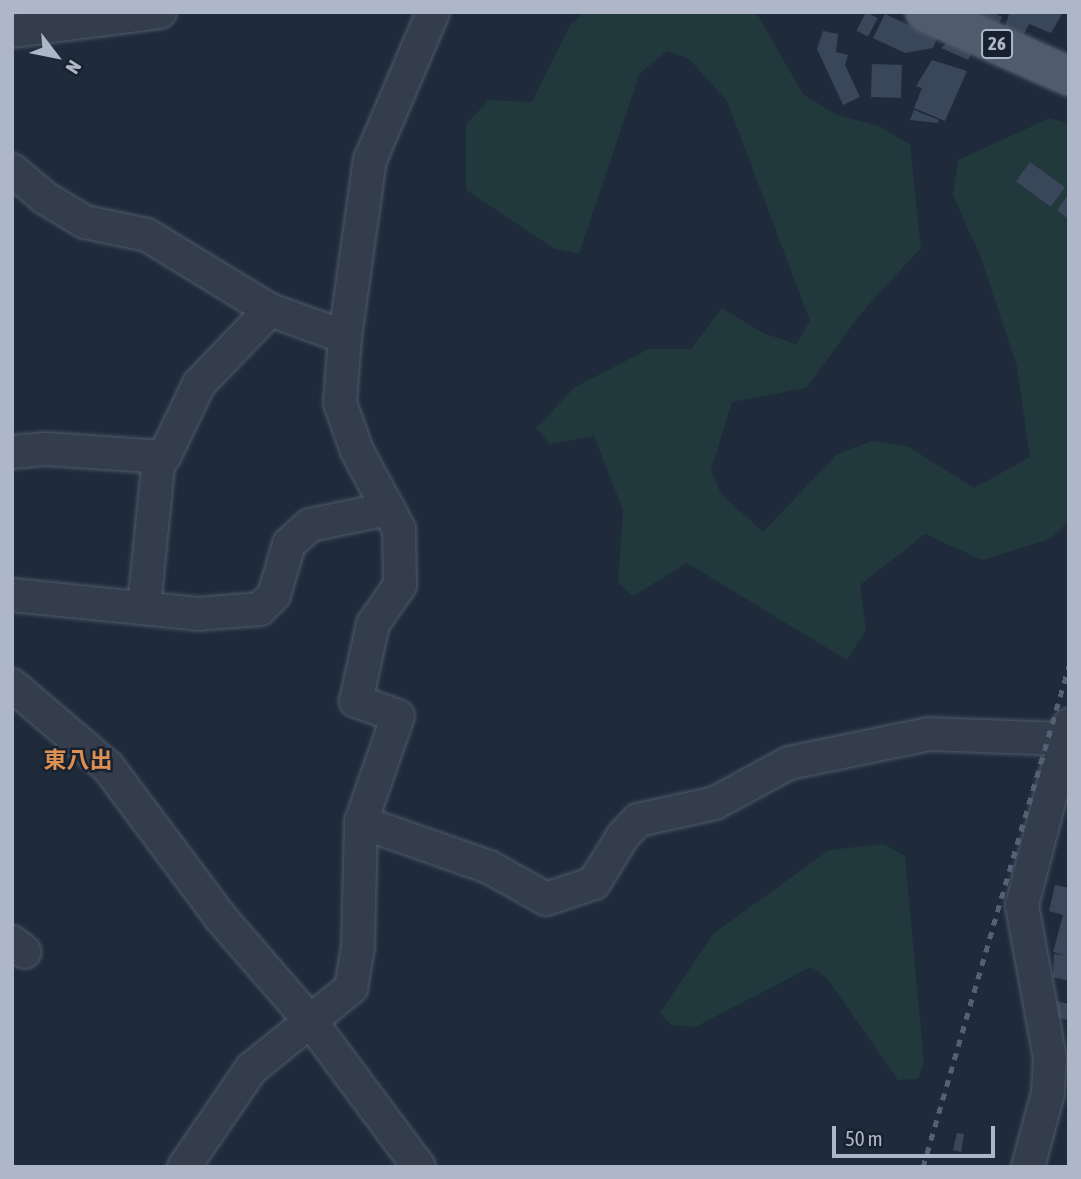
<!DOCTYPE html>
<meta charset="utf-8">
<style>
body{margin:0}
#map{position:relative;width:1081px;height:1179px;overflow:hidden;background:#1f2b3b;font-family:"Asap Condensed","Noto Sans JP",sans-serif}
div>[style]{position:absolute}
.green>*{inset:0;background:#21383c}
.building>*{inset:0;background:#3a475b;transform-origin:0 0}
.roads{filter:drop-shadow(0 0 2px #505a69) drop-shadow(0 0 2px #505a69)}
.minor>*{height:32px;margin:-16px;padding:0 16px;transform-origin:16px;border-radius:16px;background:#333d4b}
.major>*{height:38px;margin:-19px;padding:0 19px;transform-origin:19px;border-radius:19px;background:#505b6b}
.rail>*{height:5px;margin-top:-2.5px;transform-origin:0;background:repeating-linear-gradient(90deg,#546073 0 7px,transparent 0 14px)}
span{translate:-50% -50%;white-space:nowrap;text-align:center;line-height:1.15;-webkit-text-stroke:5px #18222f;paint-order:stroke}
.shield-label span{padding:2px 5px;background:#18222f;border:2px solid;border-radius:5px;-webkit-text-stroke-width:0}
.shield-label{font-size:19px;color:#adb7c7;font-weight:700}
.neighbourhood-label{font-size:23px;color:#dd9052;font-weight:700}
.frame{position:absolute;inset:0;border:14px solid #adb7c7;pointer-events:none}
.north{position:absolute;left:21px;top:21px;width:70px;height:70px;-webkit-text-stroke:5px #18222f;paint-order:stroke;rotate:122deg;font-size:19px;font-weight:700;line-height:28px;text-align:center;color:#adb7c7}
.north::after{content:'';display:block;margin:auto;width:24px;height:32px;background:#adb7c7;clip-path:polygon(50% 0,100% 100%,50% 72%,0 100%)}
.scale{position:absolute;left:832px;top:1126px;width:163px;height:32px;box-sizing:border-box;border:4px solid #adb7c7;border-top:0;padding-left:9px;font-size:21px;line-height:24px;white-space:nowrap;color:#adb7c7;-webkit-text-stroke:5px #18222f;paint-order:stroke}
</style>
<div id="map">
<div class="green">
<div style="clip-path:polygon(585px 12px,756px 12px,803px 94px,837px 115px,879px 126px,910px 145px,921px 248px,862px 312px,806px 388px,732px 402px,711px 470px,721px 494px,763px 532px,837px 454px,872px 441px,909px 447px,974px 488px,1030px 457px,1017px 367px,981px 258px,953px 195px,958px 160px,1050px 118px,1069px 124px,1069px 521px,1050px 539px,982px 560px,925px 534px,860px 585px,866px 630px,847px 660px,687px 563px,633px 596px,618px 583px,623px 510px,594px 436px,550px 444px,536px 428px,575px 387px,649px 349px,691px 349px,722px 308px,763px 333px,796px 344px,810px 321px,727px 101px,688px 58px,667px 51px,640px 73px,579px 254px,553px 248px,466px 190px,466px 124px,489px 100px,532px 102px,571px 24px)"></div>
<div style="clip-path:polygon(884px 844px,905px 856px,924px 1063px,918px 1079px,898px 1080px,827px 978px,811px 967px,695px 1027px,671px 1025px,660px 1013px,713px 934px,829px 850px)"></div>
</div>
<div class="building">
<div style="left:866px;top:12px;width:13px;height:21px;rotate:27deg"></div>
<div style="clip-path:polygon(966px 12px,993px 12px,1002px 17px,998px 25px)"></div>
<div style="clip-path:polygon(1002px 12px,1063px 12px,1051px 33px,1029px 24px,1023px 36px,1004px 28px,1009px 15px)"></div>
<div style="clip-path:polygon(885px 14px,937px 38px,933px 48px,905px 53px,873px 38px)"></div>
<div style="clip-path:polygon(823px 31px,838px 34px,836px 52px,848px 55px,845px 65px,860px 97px,843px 105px,817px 49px)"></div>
<div style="clip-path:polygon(951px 38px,974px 48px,968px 60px,941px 48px)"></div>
<div style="clip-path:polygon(932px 60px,967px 71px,945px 121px,914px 108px,922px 88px,916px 86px)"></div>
<div style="left:872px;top:64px;width:30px;height:33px;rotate:2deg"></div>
<div style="clip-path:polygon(914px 110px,939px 120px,938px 123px,910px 120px)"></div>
<div style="left:1030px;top:162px;width:43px;height:24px;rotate:36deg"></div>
<div style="clip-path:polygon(1069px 194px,1069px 216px,1067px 218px,1057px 210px)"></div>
<div style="clip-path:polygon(1055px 885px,1069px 888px,1069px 981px,1053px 977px,1054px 954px,1064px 955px,1053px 952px,1063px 915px,1049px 911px)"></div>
<div style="clip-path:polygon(1056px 1001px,1069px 1004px,1069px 1020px,1052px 1017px)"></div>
<div style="clip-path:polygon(957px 1133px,964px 1134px,961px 1152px,953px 1150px)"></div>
</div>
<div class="roads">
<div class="minor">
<div style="left:12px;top:31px;width:149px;rotate:-7.3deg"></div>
<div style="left:12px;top:170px;width:43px;rotate:40.3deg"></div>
<div style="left:45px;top:198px;width:47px;rotate:31deg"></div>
<div style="left:85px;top:222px;width:63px;rotate:11.8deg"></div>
<div style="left:147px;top:235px;width:144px;rotate:31.4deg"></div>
<div style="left:12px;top:452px;width:34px;rotate:-5deg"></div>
<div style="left:46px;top:449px;width:118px;rotate:3.9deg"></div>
<div style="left:164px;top:457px;width:81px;rotate:-64.4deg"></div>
<div style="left:199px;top:384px;width:103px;rotate:-46.2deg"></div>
<div style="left:270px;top:310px;width:80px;rotate:19.8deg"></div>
<div style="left:12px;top:595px;width:187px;rotate:5.8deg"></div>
<div style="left:198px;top:614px;width:62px;rotate:-4.6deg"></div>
<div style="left:260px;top:609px;width:20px;rotate:-45deg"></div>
<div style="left:274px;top:595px;width:53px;rotate:-73.6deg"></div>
<div style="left:289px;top:544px;width:28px;rotate:-42deg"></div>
<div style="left:310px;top:525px;width:80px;rotate:-11.6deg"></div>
<div style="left:144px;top:607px;width:151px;rotate:-84.3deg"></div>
<div style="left:12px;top:685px;width:126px;rotate:40.5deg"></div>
<div style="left:108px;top:767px;width:189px;rotate:53.2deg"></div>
<div style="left:221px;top:918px;width:138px;rotate:49.1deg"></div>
<div style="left:311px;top:1022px;width:181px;rotate:53.3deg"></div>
<div style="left:361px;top:822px;width:136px;rotate:19.4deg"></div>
<div style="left:489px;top:867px;width:65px;rotate:29.3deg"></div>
<div style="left:546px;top:899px;width:51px;rotate:-18.4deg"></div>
<div style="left:594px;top:883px;width:55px;rotate:-58.3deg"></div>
<div style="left:623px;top:836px;width:22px;rotate:-47deg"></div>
<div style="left:638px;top:820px;width:79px;rotate:-12.4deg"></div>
<div style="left:715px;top:803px;width:84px;rotate:-28.4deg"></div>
<div style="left:789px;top:763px;width:143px;rotate:-11.7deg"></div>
<div style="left:929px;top:734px;width:135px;rotate:2.1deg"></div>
<div style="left:12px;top:942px;width:16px;rotate:38deg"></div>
<div style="left:184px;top:1167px;width:119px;rotate:-55.6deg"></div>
<div style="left:251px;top:1069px;width:129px;rotate:-39deg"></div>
<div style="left:351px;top:988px;width:42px;rotate:-80.3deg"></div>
<div style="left:358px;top:947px;width:125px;rotate:-88.6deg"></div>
<div style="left:361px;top:822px;width:112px;rotate:-70.8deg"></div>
<div style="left:398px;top:716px;width:45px;rotate:-160.3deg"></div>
<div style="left:356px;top:701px;width:79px;rotate:-77.6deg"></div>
<div style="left:373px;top:624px;width:47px;rotate:-55.3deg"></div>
<div style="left:400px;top:585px;width:56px;rotate:-91deg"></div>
<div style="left:399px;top:529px;width:89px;rotate:-118.3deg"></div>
<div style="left:357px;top:451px;width:51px;rotate:-109.5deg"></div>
<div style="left:340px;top:403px;width:66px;rotate:-85.7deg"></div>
<div style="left:345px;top:337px;width:179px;rotate:-82deg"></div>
<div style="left:370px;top:160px;width:161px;rotate:-66.9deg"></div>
<div style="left:1028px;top:1167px;width:77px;rotate:-74.9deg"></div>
<div style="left:1048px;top:1093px;width:35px;rotate:-87deg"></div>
<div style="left:1050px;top:1058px;width:156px;rotate:-100.4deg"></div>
<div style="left:1022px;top:905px;width:186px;rotate:-75.4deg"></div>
</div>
<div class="major">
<div style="left:925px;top:12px;width:158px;rotate:24deg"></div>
</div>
</div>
<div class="rail">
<div style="left:923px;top:1167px;width:522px;rotate:-73.75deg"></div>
</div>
<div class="shield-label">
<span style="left:997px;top:44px">26</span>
</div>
<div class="neighbourhood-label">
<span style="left:78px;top:760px">東八出</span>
</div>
<div class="frame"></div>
<div class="north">N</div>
<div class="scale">50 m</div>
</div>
